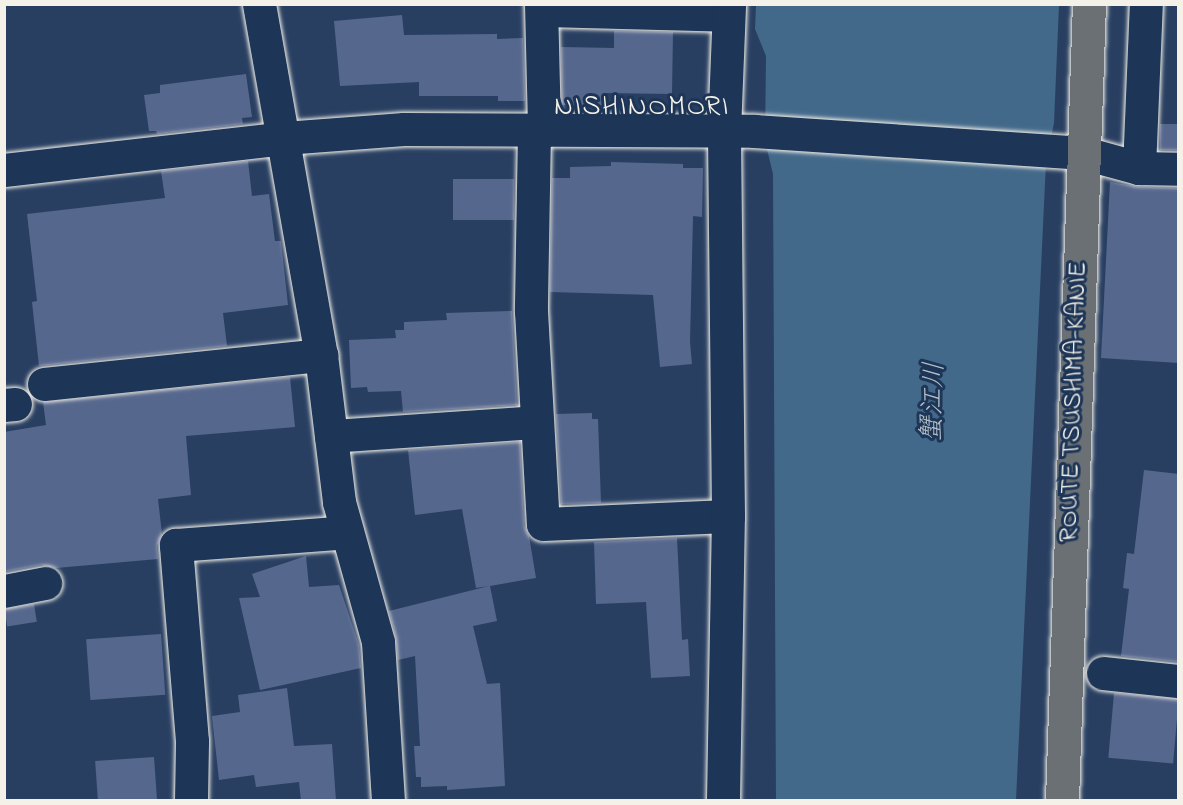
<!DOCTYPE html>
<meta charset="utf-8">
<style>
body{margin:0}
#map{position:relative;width:1183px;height:805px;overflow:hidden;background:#283f62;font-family:"Indie Flower","Klee One",sans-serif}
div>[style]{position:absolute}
.water>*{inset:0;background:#43698a}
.building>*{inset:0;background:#56678e;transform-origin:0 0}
.roads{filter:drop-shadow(0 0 2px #f4f1e8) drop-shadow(0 0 2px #f4f1e8)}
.minor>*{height:33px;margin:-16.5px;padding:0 16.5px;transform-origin:16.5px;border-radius:16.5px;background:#1d3557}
.major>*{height:33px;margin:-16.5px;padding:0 16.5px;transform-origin:16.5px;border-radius:16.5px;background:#6a7074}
span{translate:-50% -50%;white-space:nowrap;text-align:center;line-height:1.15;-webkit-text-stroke:6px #1d3557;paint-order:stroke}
.street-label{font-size:26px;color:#f4f1e8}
.water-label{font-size:27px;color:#b6c1c7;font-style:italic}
.quarter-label{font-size:28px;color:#f4f1e8;letter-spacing:1.5px}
.frame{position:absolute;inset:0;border:6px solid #f4f1e8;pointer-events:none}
</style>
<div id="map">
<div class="water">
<div style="clip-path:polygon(756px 5px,1059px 5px,1054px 123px,1046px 162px,1016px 800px,776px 800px,773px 174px,765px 141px,766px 56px,755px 29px)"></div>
</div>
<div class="building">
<div style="clip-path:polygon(402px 15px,404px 35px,497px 34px,497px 39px,523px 38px,525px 101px,498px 101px,498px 96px,419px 96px,419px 82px,340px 86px,334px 21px)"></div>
<div style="clip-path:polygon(614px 31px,673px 32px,672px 94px,603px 93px,603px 106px,562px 105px,561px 47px,614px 48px)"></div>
<div style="clip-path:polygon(246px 74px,252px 117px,242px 118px,243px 124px,157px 134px,156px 131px,149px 131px,144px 95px,160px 93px,160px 85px)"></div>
<div style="left:1160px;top:124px;width:19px;height:26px"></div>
<div style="clip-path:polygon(248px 161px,252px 196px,269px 194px,275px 241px,281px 241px,288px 305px,223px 313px,227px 346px,39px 366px,32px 302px,37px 301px,27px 214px,165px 198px,161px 171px)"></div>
<div style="clip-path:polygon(611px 162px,683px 164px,683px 168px,703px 168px,702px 217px,693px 216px,690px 342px,692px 364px,660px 367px,653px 295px,550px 292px,552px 178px,570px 178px,570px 167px,611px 166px)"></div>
<div style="left:453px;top:179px;width:61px;height:41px"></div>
<div style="clip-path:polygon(1110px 182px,1139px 187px,1179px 188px,1179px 363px,1101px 358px)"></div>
<div style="clip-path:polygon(512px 311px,517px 405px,403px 412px,401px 391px,368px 392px,367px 387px,351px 388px,349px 340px,396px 338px,395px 330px,404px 330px,404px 322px,447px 320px,446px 313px)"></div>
<div style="clip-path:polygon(290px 377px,295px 427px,186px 436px,191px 495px,158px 499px,162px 534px,157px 546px,158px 559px,56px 568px,41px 565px,4px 572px,4px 432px,46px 425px,43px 402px)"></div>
<div style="clip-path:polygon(592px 413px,592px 419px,598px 419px,601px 503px,561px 504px,556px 414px)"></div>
<div style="clip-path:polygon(520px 442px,524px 525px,529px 536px,536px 578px,490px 586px,497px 621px,473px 626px,487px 684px,500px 683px,505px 786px,447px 790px,447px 786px,421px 787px,421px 777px,416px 777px,414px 746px,420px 746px,415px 656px,398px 660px,396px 637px,389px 611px,489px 586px,476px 588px,462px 509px,415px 515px,408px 450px)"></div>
<div style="clip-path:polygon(1144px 470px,1179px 474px,1179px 662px,1121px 656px,1129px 589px,1123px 588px,1127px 553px,1134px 554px)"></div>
<div style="clip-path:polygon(677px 538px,682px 640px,688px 639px,690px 676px,651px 678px,646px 602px,596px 604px,594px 542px)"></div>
<div style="clip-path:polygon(306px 556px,309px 587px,339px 585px,359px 645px,361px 668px,260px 690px,239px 598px,260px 597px,252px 574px)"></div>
<div style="left:34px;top:604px;width:18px;height:30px;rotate:81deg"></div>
<div style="left:161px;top:634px;width:61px;height:75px;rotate:86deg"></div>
<div style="clip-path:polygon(287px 688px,294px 746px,332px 744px,336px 801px,301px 801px,299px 782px,256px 787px,254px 775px,219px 780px,212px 716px,240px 712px,238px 695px)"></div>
<div style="left:1114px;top:693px;width:65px;height:65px;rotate:5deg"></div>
<div style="left:154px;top:757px;width:44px;height:59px;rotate:86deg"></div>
</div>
<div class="roads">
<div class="minor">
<div style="left:259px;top:4px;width:356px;rotate:80deg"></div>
<div style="left:321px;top:355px;width:148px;rotate:83deg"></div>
<div style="left:339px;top:502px;width:145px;rotate:74.4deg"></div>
<div style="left:378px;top:642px;width:158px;rotate:86.4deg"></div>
<div style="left:541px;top:4px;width:127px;rotate:88.6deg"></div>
<div style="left:542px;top:10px;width:186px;rotate:1.5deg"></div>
<div style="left:534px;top:131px;width:180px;rotate:91deg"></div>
<div style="left:531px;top:311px;width:213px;rotate:86.8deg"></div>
<div style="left:543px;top:524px;width:185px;rotate:-2.5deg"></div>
<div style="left:1139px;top:168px;width:164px;rotate:-87.6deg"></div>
<div style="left:4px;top:170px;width:282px;rotate:-6.5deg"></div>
<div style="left:284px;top:138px;width:120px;rotate:-4.3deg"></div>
<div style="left:404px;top:129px;width:350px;rotate:0.3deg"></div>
<div style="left:754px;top:131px;width:331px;rotate:3.8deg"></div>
<div style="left:1084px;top:153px;width:57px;rotate:15.3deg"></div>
<div style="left:1139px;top:168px;width:39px;rotate:1deg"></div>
<div style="left:44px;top:384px;width:279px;rotate:-6deg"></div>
<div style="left:4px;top:405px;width:11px;rotate:-5deg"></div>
<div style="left:331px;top:436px;width:206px;rotate:-3.9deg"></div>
<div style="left:4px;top:591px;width:42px;rotate:-11deg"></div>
<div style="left:1103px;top:673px;width:75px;rotate:6.1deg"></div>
<div style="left:191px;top:800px;width:59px;rotate:-89deg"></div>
<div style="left:192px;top:741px;width:197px;rotate:-94.7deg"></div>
<div style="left:176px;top:545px;width:171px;rotate:-4.3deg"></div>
<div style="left:723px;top:800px;width:284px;rotate:-89deg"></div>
<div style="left:728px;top:516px;width:385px;rotate:-90.6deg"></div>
<div style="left:724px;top:131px;width:127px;rotate:-87.7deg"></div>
</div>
<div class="major">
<div style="left:1062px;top:800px;width:796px;rotate:-88.06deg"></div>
</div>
</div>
<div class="street-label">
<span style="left:1075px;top:402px;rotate:-88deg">ROUTE TSUSHIMA-KANIE</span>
</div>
<div class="water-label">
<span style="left:934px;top:402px;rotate:-88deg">蟹江川</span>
</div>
<div class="quarter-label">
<span style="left:642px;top:108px">NISHINOMORI</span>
</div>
<div class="frame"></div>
</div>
